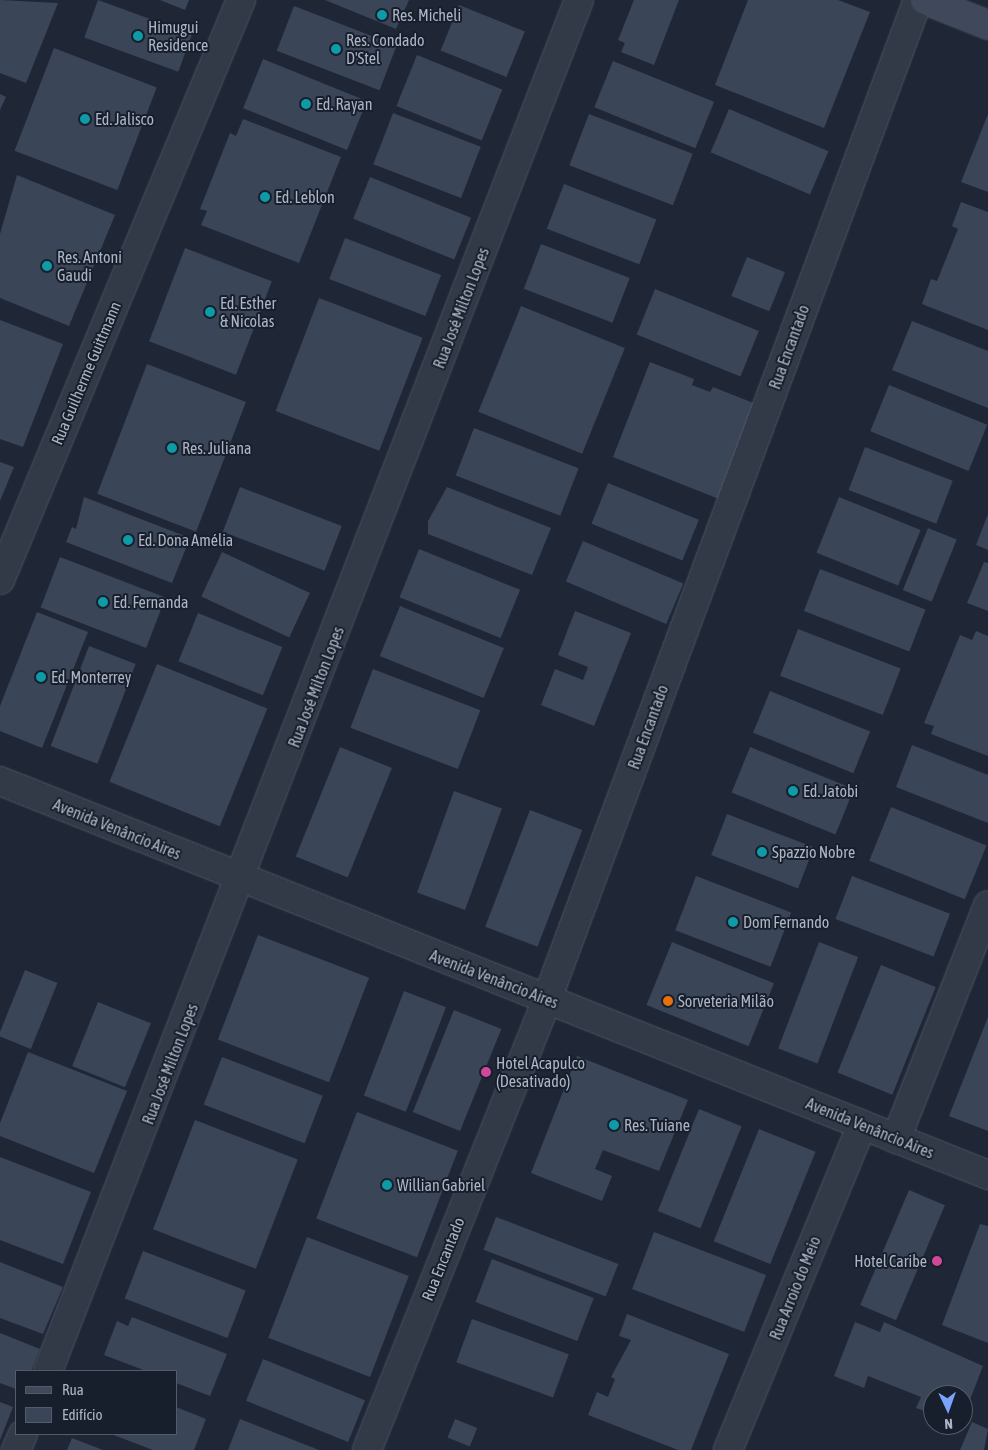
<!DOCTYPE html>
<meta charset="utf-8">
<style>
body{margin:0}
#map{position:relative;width:988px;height:1450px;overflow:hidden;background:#1f2737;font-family:"Asap Condensed",sans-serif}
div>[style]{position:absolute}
.building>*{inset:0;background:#3a4558;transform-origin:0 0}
.roads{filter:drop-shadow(0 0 1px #4d5463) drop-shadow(0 0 1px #4d5463)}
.minor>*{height:28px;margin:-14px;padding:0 14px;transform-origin:14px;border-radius:14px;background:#323947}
.tertiary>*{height:28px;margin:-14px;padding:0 14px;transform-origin:14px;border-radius:14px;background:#323947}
.secondary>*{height:28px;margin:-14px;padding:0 14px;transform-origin:14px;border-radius:14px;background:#40485b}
.dots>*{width:14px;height:14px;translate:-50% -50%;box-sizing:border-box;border:2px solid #181f2c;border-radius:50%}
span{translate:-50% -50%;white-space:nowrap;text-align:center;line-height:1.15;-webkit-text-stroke:4px #181f2c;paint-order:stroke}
.poi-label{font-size:16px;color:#acb4c5}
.left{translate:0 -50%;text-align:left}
.right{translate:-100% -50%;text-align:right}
.street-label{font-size:16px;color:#acb4c5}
.legend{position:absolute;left:15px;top:1370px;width:162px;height:65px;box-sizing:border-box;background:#181f2c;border:1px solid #535b69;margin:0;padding:6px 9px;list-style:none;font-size:15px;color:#acb4c5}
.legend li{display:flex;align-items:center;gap:10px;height:25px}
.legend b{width:25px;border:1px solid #535b69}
.north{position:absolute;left:923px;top:1385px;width:50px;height:50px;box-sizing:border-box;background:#181f2c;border:1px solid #535b69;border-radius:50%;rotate:177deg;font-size:14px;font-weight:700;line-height:20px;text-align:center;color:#acb4c5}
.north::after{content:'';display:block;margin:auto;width:18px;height:22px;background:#7aa3fb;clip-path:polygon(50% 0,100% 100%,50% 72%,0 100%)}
</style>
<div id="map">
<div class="building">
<div style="clip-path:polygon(0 0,58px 3px,26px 83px,0 73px)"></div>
<div style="left:98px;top:0;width:100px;height:40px;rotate:20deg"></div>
<div style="clip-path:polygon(160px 0,189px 0,185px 10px)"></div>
<div style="clip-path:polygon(325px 0,409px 0,396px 29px)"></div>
<div style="clip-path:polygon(634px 0,679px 0,654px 65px,621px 52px,625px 43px,618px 40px)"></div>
<div style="clip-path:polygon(748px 0,838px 0,870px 12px,824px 128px,715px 85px)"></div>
<div style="left:459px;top:5px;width:71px;height:49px;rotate:22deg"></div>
<div style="left:294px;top:6px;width:110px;height:48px;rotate:21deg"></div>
<div style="left:54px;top:48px;width:110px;height:110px;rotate:21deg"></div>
<div style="left:417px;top:55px;width:92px;height:55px;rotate:22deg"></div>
<div style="left:263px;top:59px;width:112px;height:53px;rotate:22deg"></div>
<div style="left:613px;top:61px;width:109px;height:50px;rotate:22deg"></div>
<div style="clip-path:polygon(0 94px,6px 97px,0 110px)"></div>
<div style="left:729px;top:109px;width:108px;height:47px;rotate:23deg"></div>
<div style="left:393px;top:113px;width:94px;height:55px;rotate:21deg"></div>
<div style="left:589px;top:114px;width:111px;height:55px;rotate:21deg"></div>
<div style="clip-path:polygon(988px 114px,988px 192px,961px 182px)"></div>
<div style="clip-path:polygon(243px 119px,341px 157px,299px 263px,201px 225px,207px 211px,200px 209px,230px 133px,236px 136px)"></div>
<div style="clip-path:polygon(17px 175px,115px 215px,69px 326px,0 298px,0 234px)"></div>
<div style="left:370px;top:177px;width:109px;height:45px;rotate:22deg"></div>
<div style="left:564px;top:184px;width:99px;height:48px;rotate:21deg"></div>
<div style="clip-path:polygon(961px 202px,988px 212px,988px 330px,922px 304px,931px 279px,937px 281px,958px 229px,952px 226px)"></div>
<div style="left:345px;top:238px;width:103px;height:44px;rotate:21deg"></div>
<div style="left:541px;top:244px;width:95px;height:48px;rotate:21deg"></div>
<div style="left:185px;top:248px;width:93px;height:100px;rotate:21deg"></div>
<div style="left:747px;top:257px;width:41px;height:42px;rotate:22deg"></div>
<div style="left:655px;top:289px;width:112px;height:49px;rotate:22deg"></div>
<div style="left:319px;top:298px;width:111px;height:121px;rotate:21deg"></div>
<div style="left:521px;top:306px;width:112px;height:114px;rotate:22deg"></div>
<div style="clip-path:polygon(0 320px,63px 344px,23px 447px,0 439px)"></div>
<div style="clip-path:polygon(912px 321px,988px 351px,988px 408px,892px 370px)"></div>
<div style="clip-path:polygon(650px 362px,694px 379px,692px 385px,710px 392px,713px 387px,756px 404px,719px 499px,613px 457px)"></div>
<div style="left:147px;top:364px;width:106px;height:139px;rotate:21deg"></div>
<div style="left:889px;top:385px;width:106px;height:50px;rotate:22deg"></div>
<div style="left:474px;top:428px;width:112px;height:51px;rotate:21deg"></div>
<div style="left:865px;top:447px;width:94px;height:46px;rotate:21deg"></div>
<div style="clip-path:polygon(0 462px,14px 467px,0 501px)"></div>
<div style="left:608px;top:483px;width:98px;height:44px;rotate:22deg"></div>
<div style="left:240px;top:487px;width:109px;height:48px;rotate:21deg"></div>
<div style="clip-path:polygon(447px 487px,551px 528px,532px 575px,428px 534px,428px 521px)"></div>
<div style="clip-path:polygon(84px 497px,190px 538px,172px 583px,66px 542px,72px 527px,76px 529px)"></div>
<div style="left:839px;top:497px;width:88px;height:60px;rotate:22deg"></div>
<div style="clip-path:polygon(988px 514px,988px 550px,976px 545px)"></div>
<div style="left:928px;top:528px;width:31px;height:67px;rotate:22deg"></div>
<div style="left:583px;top:541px;width:109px;height:44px;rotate:23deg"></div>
<div style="left:419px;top:549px;width:109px;height:52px;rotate:22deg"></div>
<div style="left:222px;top:552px;width:97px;height:49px;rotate:25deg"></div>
<div style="left:60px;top:557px;width:113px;height:54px;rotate:21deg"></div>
<div style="clip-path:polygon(984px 562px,988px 563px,988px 611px,967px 603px)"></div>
<div style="left:820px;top:569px;width:113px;height:45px;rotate:21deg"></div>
<div style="left:400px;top:606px;width:112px;height:54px;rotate:22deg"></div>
<div style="clip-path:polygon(575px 611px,631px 633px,594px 726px,541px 705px,555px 669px,583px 680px,588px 667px,558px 655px)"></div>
<div style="clip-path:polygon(37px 612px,88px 632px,42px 748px,0 731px,0 706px)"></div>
<div style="left:198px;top:613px;width:91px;height:52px;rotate:22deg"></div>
<div style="left:798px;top:629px;width:110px;height:50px;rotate:21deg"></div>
<div style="clip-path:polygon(976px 631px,988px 636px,988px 756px,931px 734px,934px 726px,924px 723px,960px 635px,972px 640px)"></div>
<div style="left:89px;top:646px;width:50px;height:107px;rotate:21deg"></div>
<div style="left:157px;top:664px;width:119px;height:127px;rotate:22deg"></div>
<div style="left:373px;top:669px;width:115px;height:63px;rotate:21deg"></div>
<div style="left:770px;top:691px;width:108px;height:45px;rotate:22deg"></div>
<div style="clip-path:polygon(912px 745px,988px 775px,988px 823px,896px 787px)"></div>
<div style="left:340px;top:747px;width:56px;height:118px;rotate:22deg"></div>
<div style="left:750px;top:747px;width:112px;height:49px;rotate:22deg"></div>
<div style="left:454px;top:791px;width:51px;height:108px;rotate:20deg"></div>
<div style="left:891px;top:807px;width:103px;height:58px;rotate:22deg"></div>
<div style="left:530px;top:810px;width:56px;height:125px;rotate:21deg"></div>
<div style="left:727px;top:814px;width:93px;height:44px;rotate:21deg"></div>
<div style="left:696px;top:876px;width:102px;height:58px;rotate:21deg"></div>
<div style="left:852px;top:876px;width:105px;height:46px;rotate:21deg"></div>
<div style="left:258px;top:935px;width:119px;height:112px;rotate:21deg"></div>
<div style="left:672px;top:942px;width:110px;height:68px;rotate:22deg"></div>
<div style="left:819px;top:942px;width:42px;height:114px;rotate:21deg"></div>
<div style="left:881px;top:965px;width:59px;height:116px;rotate:22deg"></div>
<div style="left:25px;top:970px;width:35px;height:71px;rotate:22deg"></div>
<div style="left:404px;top:991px;width:45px;height:112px;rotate:21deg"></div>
<div style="left:98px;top:1002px;width:57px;height:69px;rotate:22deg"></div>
<div style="left:454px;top:1010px;width:51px;height:110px;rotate:22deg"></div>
<div style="clip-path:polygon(988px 1017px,988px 1131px,949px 1116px)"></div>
<div style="clip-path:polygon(28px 1052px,127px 1091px,94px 1173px,0 1136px,0 1123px)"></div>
<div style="clip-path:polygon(577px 1056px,688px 1100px,659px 1171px,603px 1150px,595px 1169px,612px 1176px,602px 1201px,531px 1173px)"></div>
<div style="left:222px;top:1057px;width:108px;height:51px;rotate:21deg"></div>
<div style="left:699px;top:1109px;width:46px;height:110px;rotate:22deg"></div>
<div style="left:357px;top:1112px;width:108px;height:114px;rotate:21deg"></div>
<div style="left:195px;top:1120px;width:110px;height:117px;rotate:21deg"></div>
<div style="left:759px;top:1129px;width:61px;height:121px;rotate:22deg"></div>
<div style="clip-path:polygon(0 1157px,91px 1192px,63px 1264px,0 1240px)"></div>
<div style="left:909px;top:1190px;width:39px;height:125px;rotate:23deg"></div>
<div style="left:496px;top:1217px;width:131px;height:35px;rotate:21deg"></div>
<div style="clip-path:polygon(980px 1224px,988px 1226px,988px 1343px,942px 1325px)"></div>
<div style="left:654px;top:1232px;width:120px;height:61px;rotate:21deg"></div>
<div style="left:307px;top:1237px;width:109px;height:108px;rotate:21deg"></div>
<div style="left:143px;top:1251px;width:110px;height:51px;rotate:21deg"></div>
<div style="left:492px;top:1259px;width:109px;height:46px;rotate:21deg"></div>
<div style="clip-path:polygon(0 1262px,63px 1287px,43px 1334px,0 1318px)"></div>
<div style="clip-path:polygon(627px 1314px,729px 1354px,691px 1450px,678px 1450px,588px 1415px,597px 1392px,608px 1397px,615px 1379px,611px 1377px,631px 1340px,619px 1336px)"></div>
<div style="clip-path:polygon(132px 1317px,227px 1354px,210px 1396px,176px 1383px,176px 1371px,146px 1371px,104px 1355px,117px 1321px,128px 1326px)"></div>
<div style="left:472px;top:1319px;width:103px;height:46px;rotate:20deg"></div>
<div style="clip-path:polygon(855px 1322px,880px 1332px,884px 1322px,983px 1366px,963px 1418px,963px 1395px,933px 1395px,933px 1414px,916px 1408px,921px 1397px,868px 1376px,864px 1388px,834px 1376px)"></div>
<div style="clip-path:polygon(0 1333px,40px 1349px,31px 1371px,16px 1371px,16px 1389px,0 1383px)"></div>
<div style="left:263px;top:1359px;width:110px;height:45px;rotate:22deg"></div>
<div style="clip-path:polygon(0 1402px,13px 1407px,0 1440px)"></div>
<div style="clip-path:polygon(176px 1407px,206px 1419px,194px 1450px,153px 1450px,111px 1434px,176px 1434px)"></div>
<div style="clip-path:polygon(240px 1419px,319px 1450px,228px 1450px)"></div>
<div style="left:455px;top:1419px;width:24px;height:20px;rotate:22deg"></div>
<div style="clip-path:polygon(972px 1422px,988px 1429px,984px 1450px,960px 1450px)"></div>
<div style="clip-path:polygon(72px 1438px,103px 1450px,67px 1450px)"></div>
</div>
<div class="roads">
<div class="minor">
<div style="left:0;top:580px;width:628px;rotate:-67.44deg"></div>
<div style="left:896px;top:1139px;width:251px;rotate:-68.5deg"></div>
<div style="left:48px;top:1371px;width:1470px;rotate:-68.83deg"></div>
<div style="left:16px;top:1450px;width:17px;rotate:-66deg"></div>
<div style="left:367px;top:1450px;width:486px;rotate:-68.2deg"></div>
<div style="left:547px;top:999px;width:1066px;rotate:-69.63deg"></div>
<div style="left:728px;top:1450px;width:352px;rotate:-67.6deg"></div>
</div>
<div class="tertiary">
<div style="left:0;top:781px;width:1064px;rotate:21.74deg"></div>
</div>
<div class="secondary">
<div style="left:925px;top:0;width:68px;rotate:21.6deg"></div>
</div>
</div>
<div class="dots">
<div style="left:382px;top:15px;background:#0f9aa8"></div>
<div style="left:138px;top:36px;background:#0f9aa8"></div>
<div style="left:336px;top:49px;background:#0f9aa8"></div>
<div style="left:306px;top:104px;background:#0f9aa8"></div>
<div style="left:85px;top:119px;background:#0f9aa8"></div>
<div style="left:265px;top:197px;background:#0f9aa8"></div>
<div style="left:47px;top:266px;background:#0f9aa8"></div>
<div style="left:210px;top:312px;background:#0f9aa8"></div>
<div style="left:172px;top:448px;background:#0f9aa8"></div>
<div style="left:128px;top:540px;background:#0f9aa8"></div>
<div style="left:103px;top:602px;background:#0f9aa8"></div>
<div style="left:41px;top:677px;background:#0f9aa8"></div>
<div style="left:793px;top:791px;background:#0f9aa8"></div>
<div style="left:762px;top:852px;background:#0f9aa8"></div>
<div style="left:733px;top:922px;background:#0f9aa8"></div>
<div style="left:668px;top:1001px;background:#e8710a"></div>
<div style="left:486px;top:1072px;background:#d1479c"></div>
<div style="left:614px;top:1125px;background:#0f9aa8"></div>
<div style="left:387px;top:1185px;background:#0f9aa8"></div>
<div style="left:937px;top:1261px;background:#d1479c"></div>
</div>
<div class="poi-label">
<span class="left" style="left:392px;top:15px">Res. Micheli</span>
<span class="left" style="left:148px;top:36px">Himugui<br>Residence</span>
<span class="left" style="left:346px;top:49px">Res. Condado<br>D'Stel</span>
<span class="left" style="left:316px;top:104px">Ed. Rayan</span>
<span class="left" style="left:95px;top:119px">Ed. Jalisco</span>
<span class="left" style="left:275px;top:197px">Ed. Leblon</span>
<span class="left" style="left:57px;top:266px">Res. Antoni<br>Gaudi</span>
<span class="left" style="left:220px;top:312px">Ed. Esther<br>&amp; Nicolas</span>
<span class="left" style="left:182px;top:448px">Res. Juliana</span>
<span class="left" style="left:138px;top:540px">Ed. Dona Amélia</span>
<span class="left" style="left:113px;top:602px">Ed. Fernanda</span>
<span class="left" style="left:51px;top:677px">Ed. Monterrey</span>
<span class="left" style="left:803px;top:791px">Ed. Jatobi</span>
<span class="left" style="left:772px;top:852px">Spazzio Nobre</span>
<span class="left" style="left:743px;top:922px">Dom Fernando</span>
<span class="left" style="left:678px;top:1001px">Sorveteria Milão</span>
<span class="left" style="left:496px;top:1072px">Hotel Acapulco<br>(Desativado)</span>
<span class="left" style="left:624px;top:1125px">Res. Tuiane</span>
<span class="left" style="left:397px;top:1185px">Willian Gabriel</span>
<span class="right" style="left:927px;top:1261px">Hotel Caribe</span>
</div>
<div class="street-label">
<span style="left:461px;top:308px;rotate:-69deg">Rua José Milton Lopes</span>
<span style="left:789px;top:347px;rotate:-70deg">Rua Encantado</span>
<span style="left:86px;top:373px;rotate:-67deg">Rua Guilherme Guittmann</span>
<span style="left:316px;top:687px;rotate:-69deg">Rua José Milton Lopes</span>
<span style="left:648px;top:727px;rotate:-70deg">Rua Encantado</span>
<span style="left:117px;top:829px;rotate:22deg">Avenida Venâncio Aires</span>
<span style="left:494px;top:979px;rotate:21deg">Avenida Venâncio Aires</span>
<span style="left:170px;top:1064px;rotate:-69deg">Rua José Milton Lopes</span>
<span style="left:870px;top:1128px;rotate:22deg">Avenida Venâncio Aires</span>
<span style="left:443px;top:1259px;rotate:-68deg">Rua Encantado</span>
<span style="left:795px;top:1288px;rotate:-68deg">Rua Arroio do Meio</span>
</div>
<ul class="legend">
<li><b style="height:6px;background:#40485b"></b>Rua</li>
<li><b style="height:14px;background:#3a4558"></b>Edifício</li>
</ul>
<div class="north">N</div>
</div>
